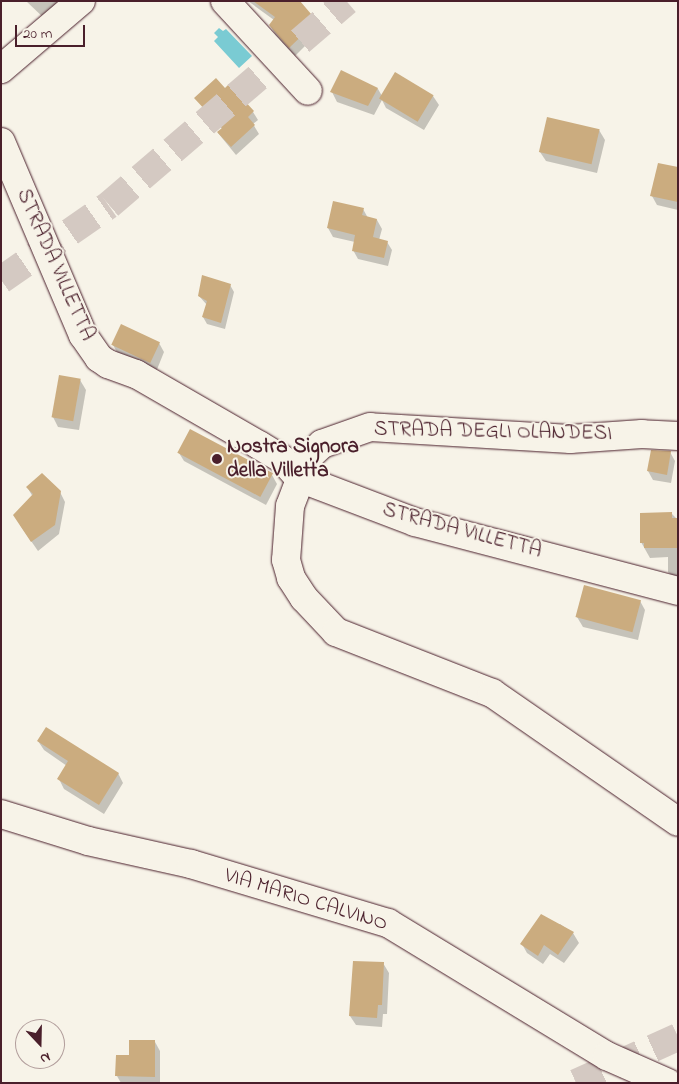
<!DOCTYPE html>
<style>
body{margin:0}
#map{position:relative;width:679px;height:1084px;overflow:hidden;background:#f7f3e8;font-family:"Indie Flower",sans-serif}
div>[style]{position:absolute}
.water>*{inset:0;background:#7acbd3}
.shadow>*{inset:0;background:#0003}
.building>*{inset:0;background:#cbac7f;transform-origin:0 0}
.highway-tunnel>*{height:28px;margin-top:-14px;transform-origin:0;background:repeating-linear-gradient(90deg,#d4c9c2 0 28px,transparent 0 42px)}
.roads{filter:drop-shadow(0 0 1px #4a1f2b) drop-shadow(0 0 1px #4a1f2b)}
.minor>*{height:28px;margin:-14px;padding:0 14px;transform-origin:14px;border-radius:14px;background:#f7f3e8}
.dots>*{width:14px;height:14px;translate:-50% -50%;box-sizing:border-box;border:2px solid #f7f3e8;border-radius:50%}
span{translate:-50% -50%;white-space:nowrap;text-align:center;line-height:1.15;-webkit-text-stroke:4px #f7f3e8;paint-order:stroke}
.street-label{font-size:21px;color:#4a1f2b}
.poi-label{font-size:21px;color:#4a1f2b;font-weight:700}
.left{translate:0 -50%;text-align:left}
.frame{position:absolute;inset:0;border:2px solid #4a1f2b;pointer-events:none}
.north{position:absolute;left:15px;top:1019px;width:50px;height:50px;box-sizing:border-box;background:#f7f3e8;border:1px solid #b29e9c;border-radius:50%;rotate:159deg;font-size:14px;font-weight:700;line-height:20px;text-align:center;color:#4a1f2b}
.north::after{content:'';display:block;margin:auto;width:18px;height:22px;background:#4a1f2b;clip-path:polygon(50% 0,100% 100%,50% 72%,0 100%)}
.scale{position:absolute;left:15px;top:25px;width:70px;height:22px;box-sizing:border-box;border:2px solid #4a1f2b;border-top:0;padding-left:6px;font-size:15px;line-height:18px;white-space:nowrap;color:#4a1f2b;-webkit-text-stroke:4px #f7f3e8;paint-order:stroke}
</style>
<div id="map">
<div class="water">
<div style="clip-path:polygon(219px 28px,223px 31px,226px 29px,252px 56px,239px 68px,214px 41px,218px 37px,214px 33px)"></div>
</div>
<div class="shadow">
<div style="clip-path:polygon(26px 1px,69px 1px,46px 20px)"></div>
<div style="clip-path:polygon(248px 1px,293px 1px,321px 30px,295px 56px,275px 34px,270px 25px,274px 20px)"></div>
<div style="clip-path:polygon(341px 72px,378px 89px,382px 96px,433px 96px,439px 105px,424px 130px,386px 108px,382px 100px,374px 115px,337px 102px,332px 92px)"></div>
<div style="clip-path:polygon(225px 89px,253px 112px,258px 120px,253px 124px,259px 134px,236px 155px,218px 133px,222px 129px,196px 98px)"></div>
<div style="clip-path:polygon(599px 130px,605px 140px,597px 173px,546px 161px,540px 152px)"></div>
<div style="clip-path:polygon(678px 169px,678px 210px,657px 205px,652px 196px)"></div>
<div style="clip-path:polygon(363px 209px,368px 218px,377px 220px,382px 229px,379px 240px,387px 242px,392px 250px,388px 266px,358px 259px,353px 250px,355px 242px,333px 237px,328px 228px)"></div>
<div style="clip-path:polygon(230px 285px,234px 292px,225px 329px,207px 324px,203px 317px,207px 305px,199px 296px)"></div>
<div style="clip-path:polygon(159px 343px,164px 352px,156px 372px,118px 354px,113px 345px)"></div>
<div style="clip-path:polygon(80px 380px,86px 390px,79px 430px,58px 427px,53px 417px)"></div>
<div style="clip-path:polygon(670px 452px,675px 461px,671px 483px,653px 480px,648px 471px)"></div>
<div style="clip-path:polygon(179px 453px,272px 475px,277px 484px,266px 505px,184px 461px)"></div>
<div style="clip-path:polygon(27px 487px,60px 492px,65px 502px,59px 534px,38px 551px,20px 525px,33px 497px)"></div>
<div style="clip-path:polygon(672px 514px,678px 520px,678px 582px,668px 572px,668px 557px,650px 558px,641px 542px)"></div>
<div style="clip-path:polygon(640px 601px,645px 610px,638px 640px,583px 627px,577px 617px)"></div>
<div style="clip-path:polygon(38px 741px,118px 773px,123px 783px,104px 814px,64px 789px,59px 779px,67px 766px,44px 750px)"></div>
<div style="clip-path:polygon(560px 924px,573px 933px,579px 943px,564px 963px,550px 954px,543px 964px,527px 953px,522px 944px)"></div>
<div style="clip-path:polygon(383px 963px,389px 973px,387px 1014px,383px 1014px,382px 1027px,356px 1025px,350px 1016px)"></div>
<div style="clip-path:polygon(155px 1042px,160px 1051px,160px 1083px,121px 1083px,117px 1076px,130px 1056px)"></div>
</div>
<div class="building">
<div style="clip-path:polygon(253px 1px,300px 1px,317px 21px,289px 48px,269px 25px,275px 17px)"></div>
<div style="clip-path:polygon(341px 70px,378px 88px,368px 106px,330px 92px)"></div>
<div style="left:395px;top:72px;width:45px;height:31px;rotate:31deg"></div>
<div style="clip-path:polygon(216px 78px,225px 88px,229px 84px,254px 111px,248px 117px,255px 125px,231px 147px,217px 132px,222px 128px,194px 98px)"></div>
<div style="left:547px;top:117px;width:54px;height:36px;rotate:13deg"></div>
<div style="clip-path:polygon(658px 163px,678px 167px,678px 202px,650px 196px)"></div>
<div style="clip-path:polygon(333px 201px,364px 208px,362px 215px,377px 219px,373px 237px,388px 241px,384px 258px,352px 251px,355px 235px,327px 228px)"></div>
<div style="clip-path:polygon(202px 275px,231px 284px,221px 323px,202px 317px,207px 301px,198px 296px)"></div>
<div style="left:121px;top:324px;width:43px;height:23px;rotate:25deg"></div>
<div style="left:59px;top:375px;width:22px;height:43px;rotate:10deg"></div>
<div style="left:190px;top:429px;width:94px;height:27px;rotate:28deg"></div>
<div style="clip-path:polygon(651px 450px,671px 451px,667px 475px,647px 471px)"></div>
<div style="clip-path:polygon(42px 473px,61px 491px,55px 525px,31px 542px,13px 515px,33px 494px,26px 487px)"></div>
<div style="clip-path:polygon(672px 512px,672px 518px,678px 518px,678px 548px,644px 548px,644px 543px,640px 543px,640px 513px)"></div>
<div style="left:584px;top:585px;width:59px;height:33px;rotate:15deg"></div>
<div style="clip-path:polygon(46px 727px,119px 773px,99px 805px,57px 779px,68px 761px,37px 741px)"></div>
<div style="clip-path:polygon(541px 914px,574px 932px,558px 955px,544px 945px,538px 956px,520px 944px)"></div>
<div style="clip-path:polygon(353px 961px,384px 962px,382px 1005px,378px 1005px,377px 1018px,349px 1016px)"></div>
<div style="clip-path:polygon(129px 1040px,155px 1040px,155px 1077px,115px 1076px,116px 1055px,129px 1055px)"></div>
</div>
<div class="highway-tunnel">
<div style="left:1px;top:280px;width:131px;rotate:-34.8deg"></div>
<div style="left:109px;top:205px;width:313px;rotate:-40.6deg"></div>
<div style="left:576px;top:1083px;width:112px;rotate:-24.3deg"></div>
</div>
<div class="roads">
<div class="minor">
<div style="left:225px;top:1px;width:122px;rotate:47.3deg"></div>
<div style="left:1px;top:69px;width:105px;rotate:-40.4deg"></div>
<div style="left:1px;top:142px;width:210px;rotate:67deg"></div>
<div style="left:83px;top:335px;width:28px;rotate:55deg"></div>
<div style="left:99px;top:358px;width:11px;rotate:34deg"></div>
<div style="left:108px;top:364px;width:30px;rotate:20deg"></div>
<div style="left:136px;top:374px;width:142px;rotate:30deg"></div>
<div style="left:259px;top:445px;width:27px;rotate:31deg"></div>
<div style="left:282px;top:459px;width:25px;rotate:48deg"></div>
<div style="left:299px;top:478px;width:124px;rotate:20.8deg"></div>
<div style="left:415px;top:522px;width:272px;rotate:14.7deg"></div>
<div style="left:678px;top:436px;width:36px;rotate:-177deg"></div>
<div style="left:642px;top:434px;width:72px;rotate:176deg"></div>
<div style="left:570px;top:439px;width:200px;rotate:-176.6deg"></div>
<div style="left:370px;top:427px;width:51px;rotate:160.5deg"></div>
<div style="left:322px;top:444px;width:18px;rotate:137deg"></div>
<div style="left:309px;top:456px;width:53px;rotate:110.8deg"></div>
<div style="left:290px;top:506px;width:54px;rotate:94.2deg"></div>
<div style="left:286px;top:560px;width:19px;rotate:74deg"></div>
<div style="left:291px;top:578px;width:24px;rotate:57deg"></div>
<div style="left:304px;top:598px;width:47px;rotate:46.7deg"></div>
<div style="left:336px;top:632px;width:168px;rotate:21.4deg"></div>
<div style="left:492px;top:693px;width:226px;rotate:34.7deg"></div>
<div style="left:1px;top:814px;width:91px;rotate:17.2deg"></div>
<div style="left:88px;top:841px;width:106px;rotate:12.6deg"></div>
<div style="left:191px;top:864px;width:206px;rotate:16.7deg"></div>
<div style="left:388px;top:923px;width:256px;rotate:31.3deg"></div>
<div style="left:607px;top:1056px;width:67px;rotate:23.9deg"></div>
</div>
</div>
<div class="dots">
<div style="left:217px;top:459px;background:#4a1f2b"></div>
</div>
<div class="street-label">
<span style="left:55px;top:265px;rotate:66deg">STRADA VILLETTA</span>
<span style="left:493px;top:432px;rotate:1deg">STRADA DEGLI OLANDESI</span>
<span style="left:462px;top:531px;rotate:15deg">STRADA VILLETTA</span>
<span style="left:306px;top:900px;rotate:17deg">VIA MARIO CALVINO</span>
</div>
<div class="poi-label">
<span class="left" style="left:227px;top:459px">Nostra Signora<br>della Villetta</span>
</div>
<div class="frame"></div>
<div class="north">N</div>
<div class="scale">20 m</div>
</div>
